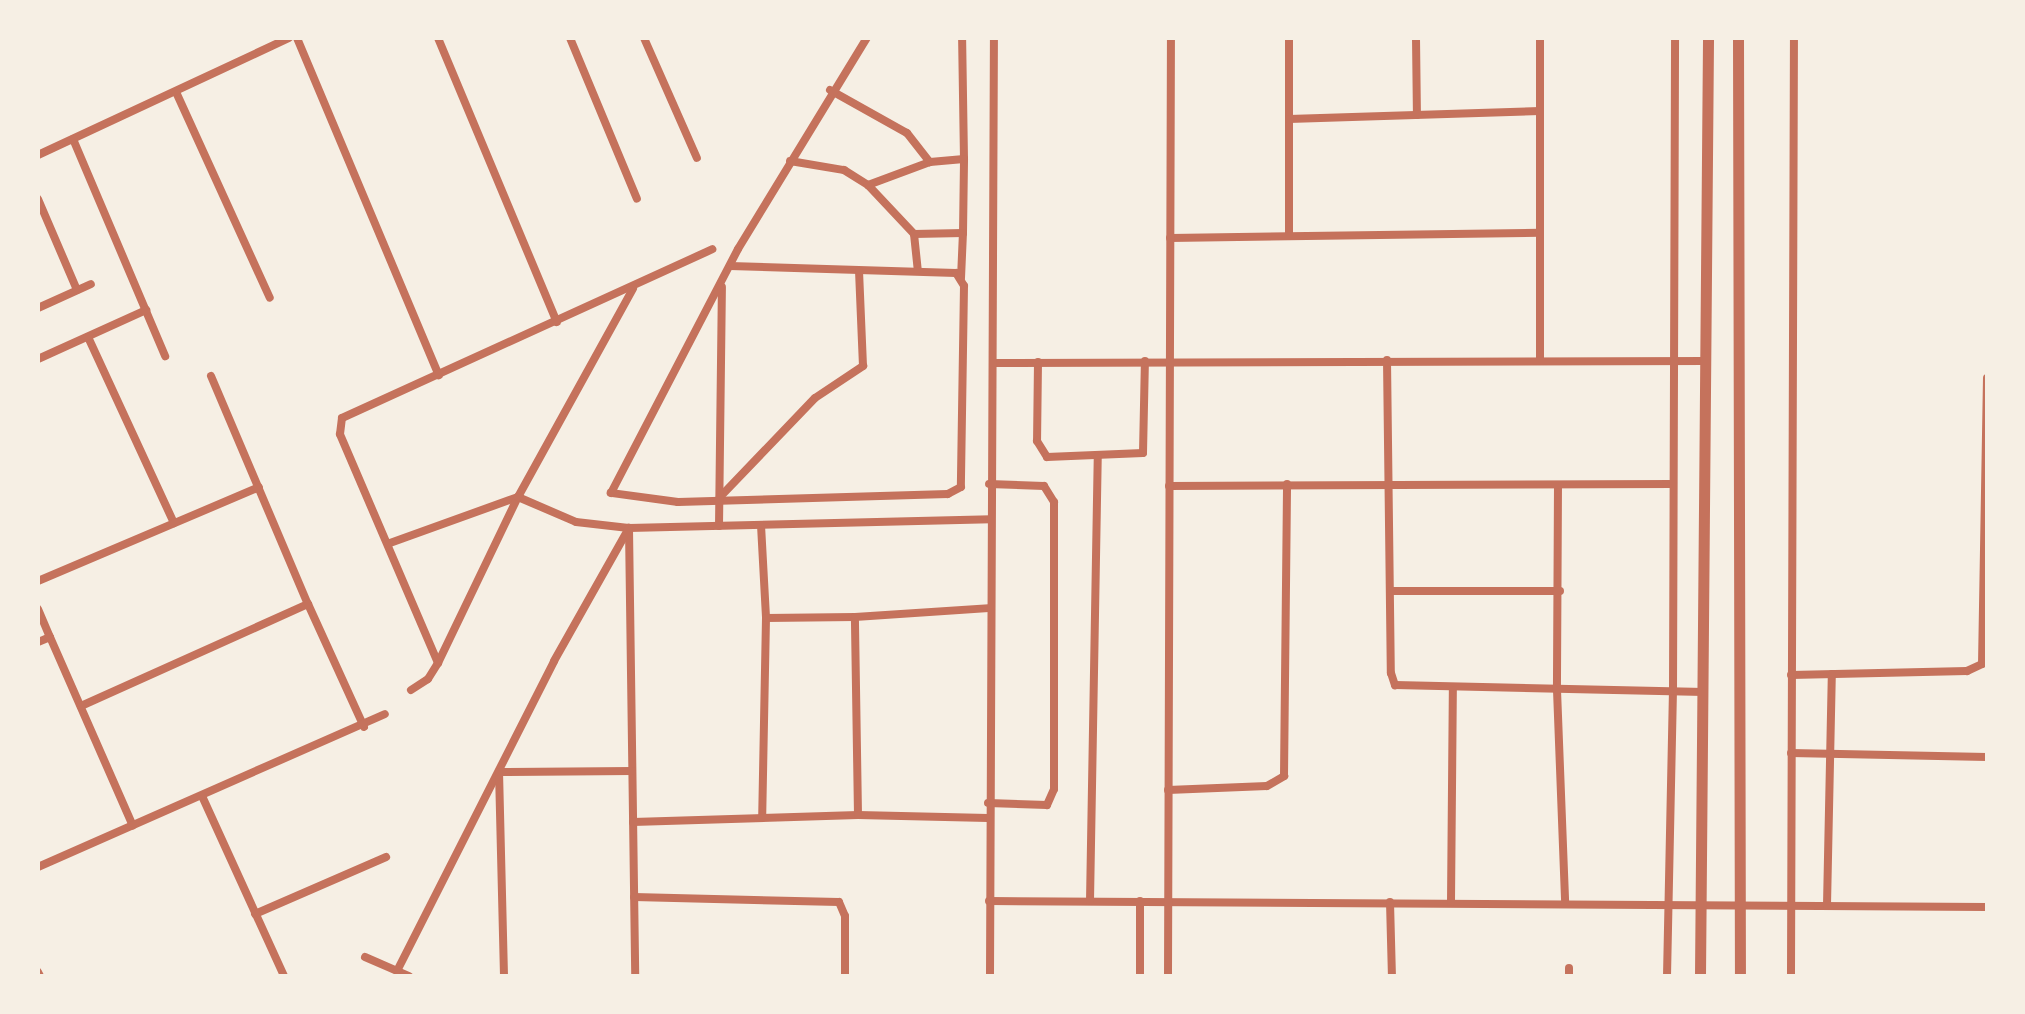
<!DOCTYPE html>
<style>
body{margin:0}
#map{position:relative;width:2025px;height:1014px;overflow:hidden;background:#f6efe4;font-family:"Nunito Sans",sans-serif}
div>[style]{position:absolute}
.minor>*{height:8px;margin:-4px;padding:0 4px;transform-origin:4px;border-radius:4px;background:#c5725c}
.tertiary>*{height:11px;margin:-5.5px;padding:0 5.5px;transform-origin:5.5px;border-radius:5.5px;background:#c5725c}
span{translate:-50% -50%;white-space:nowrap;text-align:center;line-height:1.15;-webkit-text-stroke:8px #f6efe4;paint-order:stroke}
.frame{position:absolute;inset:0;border:40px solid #f6efe4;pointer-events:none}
</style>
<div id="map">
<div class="minor">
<div style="left:297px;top:38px;width:366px;rotate:67.2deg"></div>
<div style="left:438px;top:38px;width:308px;rotate:67.3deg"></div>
<div style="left:570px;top:38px;width:174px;rotate:67.4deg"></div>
<div style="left:644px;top:38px;width:131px;rotate:66.2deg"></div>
<div style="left:1289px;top:38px;width:198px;rotate:90deg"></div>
<div style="left:1416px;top:38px;width:77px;rotate:89.3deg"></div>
<div style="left:830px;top:90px;width:88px;rotate:29.2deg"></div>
<div style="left:907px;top:133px;width:37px;rotate:52deg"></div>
<div style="left:176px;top:92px;width:226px;rotate:65.5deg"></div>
<div style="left:1289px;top:119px;width:251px;rotate:-1.8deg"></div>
<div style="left:73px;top:139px;width:236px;rotate:67deg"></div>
<div style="left:38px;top:155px;width:277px;rotate:-25deg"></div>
<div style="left:790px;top:161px;width:55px;rotate:9.5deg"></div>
<div style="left:844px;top:170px;width:28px;rotate:32deg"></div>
<div style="left:868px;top:185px;width:67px;rotate:46.8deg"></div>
<div style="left:914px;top:234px;width:36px;rotate:84deg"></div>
<div style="left:868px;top:185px;width:66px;rotate:-20.4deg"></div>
<div style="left:930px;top:162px;width:34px;rotate:-5deg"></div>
<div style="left:964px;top:159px;width:121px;rotate:-90.9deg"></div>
<div style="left:38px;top:199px;width:99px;rotate:66.8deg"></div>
<div style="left:914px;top:234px;width:49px;rotate:-1.2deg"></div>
<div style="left:963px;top:233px;width:74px;rotate:-89.2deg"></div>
<div style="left:1170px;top:238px;width:370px;rotate:-0.8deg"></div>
<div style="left:730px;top:266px;width:226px;rotate:1.8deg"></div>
<div style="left:956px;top:273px;width:15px;rotate:58deg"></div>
<div style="left:964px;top:286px;width:201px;rotate:90.9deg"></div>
<div style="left:961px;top:487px;width:15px;rotate:152deg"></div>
<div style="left:948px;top:494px;width:270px;rotate:178.3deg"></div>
<div style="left:678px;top:502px;width:68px;rotate:-172.3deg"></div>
<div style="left:611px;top:493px;width:275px;rotate:-62.5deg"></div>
<div style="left:738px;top:249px;width:247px;rotate:-58.6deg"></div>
<div style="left:961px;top:278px;width:45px;rotate:-87.5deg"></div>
<div style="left:38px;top:308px;width:58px;rotate:-24.4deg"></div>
<div style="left:88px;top:337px;width:205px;rotate:65.2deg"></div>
<div style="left:38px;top:359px;width:119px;rotate:-24.4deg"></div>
<div style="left:1540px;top:359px;width:321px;rotate:-90deg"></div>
<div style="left:1387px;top:360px;width:313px;rotate:89.3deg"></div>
<div style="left:1391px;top:673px;width:13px;rotate:72deg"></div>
<div style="left:1395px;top:685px;width:309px;rotate:1.3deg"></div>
<div style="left:1038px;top:362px;width:79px;rotate:90.7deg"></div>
<div style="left:1037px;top:441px;width:19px;rotate:58deg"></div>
<div style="left:1047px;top:457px;width:96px;rotate:-2.4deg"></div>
<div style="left:1143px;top:453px;width:92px;rotate:-88.8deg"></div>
<div style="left:995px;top:363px;width:711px;rotate:-0.16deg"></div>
<div style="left:211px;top:376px;width:248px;rotate:67deg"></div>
<div style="left:1558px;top:485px;width:205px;rotate:90.3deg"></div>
<div style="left:1557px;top:690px;width:213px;rotate:87.8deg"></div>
<div style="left:1169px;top:486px;width:503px;rotate:-0.23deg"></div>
<div style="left:720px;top:497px;width:137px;rotate:-46.2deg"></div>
<div style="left:815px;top:398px;width:58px;rotate:-33.7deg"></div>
<div style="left:863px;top:366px;width:95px;rotate:-92.4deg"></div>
<div style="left:761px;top:525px;width:93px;rotate:86.9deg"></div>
<div style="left:766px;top:618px;width:200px;rotate:91.1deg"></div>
<div style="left:719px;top:526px;width:239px;rotate:-89.3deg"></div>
<div style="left:629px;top:529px;width:447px;rotate:89.2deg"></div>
<div style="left:390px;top:543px;width:136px;rotate:-19.8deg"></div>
<div style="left:518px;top:497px;width:63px;rotate:23.3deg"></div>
<div style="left:576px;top:522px;width:53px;rotate:6.5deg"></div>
<div style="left:629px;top:528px;width:362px;rotate:-1.4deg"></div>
<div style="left:38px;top:581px;width:240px;rotate:-23deg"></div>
<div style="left:1391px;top:591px;width:169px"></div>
<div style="left:38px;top:609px;width:30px;rotate:67deg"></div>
<div style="left:50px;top:637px;width:13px;rotate:157deg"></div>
<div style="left:766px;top:618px;width:89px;rotate:-0.6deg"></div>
<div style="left:50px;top:637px;width:206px;rotate:66.3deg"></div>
<div style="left:438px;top:663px;width:184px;rotate:-64.3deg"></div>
<div style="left:518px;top:497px;width:238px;rotate:-61.1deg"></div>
<div style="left:1791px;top:675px;width:176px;rotate:-1.3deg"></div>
<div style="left:1967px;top:671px;width:17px;rotate:-25deg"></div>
<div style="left:1982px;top:664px;width:286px;rotate:-89deg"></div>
<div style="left:411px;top:690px;width:20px;rotate:-33deg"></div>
<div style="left:428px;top:679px;width:19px;rotate:-58deg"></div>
<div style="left:438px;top:663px;width:249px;rotate:-113.2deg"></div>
<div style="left:340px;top:434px;width:16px;rotate:-83deg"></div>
<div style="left:342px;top:418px;width:407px;rotate:-24.5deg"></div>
<div style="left:81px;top:706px;width:249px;rotate:-24.2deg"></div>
<div style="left:308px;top:604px;width:135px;rotate:65.5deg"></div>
<div style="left:1791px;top:753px;width:196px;rotate:1.2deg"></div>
<div style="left:1168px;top:790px;width:99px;rotate:-2.3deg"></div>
<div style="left:1267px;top:786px;width:20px;rotate:-30deg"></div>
<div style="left:1284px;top:776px;width:292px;rotate:-89.4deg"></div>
<div style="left:202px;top:796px;width:198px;rotate:65.5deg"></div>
<div style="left:988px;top:803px;width:59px;rotate:1.9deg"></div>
<div style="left:1047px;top:805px;width:17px;rotate:-66deg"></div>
<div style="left:1054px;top:789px;width:287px;rotate:-90deg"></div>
<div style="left:1054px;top:502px;width:19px;rotate:-122deg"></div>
<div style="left:1044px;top:486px;width:55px;rotate:-177.9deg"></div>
<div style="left:858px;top:815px;width:198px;rotate:-90.9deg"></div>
<div style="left:855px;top:617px;width:134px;rotate:-3.8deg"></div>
<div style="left:633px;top:822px;width:225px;rotate:-1.8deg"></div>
<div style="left:858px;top:815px;width:130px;rotate:1.3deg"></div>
<div style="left:38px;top:867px;width:379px;rotate:-23.8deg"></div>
<div style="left:634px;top:897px;width:205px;rotate:1.4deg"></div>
<div style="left:839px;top:902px;width:15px;rotate:67deg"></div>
<div style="left:845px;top:916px;width:60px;rotate:90deg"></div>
<div style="left:989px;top:901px;width:998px;rotate:0.34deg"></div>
<div style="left:1090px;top:901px;width:445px;rotate:-89deg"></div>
<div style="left:1140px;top:901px;width:75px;rotate:90deg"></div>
<div style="left:1390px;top:902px;width:74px;rotate:88.5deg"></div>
<div style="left:1451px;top:902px;width:212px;rotate:-89.5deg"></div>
<div style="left:1827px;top:905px;width:231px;rotate:-88.8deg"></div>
<div style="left:255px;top:914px;width:143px;rotate:-23.5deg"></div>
<div style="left:365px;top:957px;width:48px;rotate:23.4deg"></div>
<div style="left:1569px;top:968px;width:8px;rotate:90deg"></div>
<div style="left:397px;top:971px;width:347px;rotate:-63.1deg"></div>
<div style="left:554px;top:661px;width:153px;rotate:-60.6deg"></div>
<div style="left:38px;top:972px;width:4px;rotate:63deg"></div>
<div style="left:504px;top:976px;width:204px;rotate:-91.4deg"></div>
<div style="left:499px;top:772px;width:133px;rotate:-0.4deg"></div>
<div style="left:990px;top:976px;width:938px;rotate:-89.76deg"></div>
<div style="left:1168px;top:976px;width:938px;rotate:-89.82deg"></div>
<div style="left:1667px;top:976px;width:285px;rotate:-88.8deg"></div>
<div style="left:1673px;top:691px;width:653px;rotate:-89.82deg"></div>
<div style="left:1791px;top:976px;width:938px;rotate:-89.82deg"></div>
</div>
<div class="tertiary">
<div style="left:1738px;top:38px;width:938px;rotate:89.88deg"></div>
<div style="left:1700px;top:976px;width:938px;rotate:-89.51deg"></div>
</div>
<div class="frame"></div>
</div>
